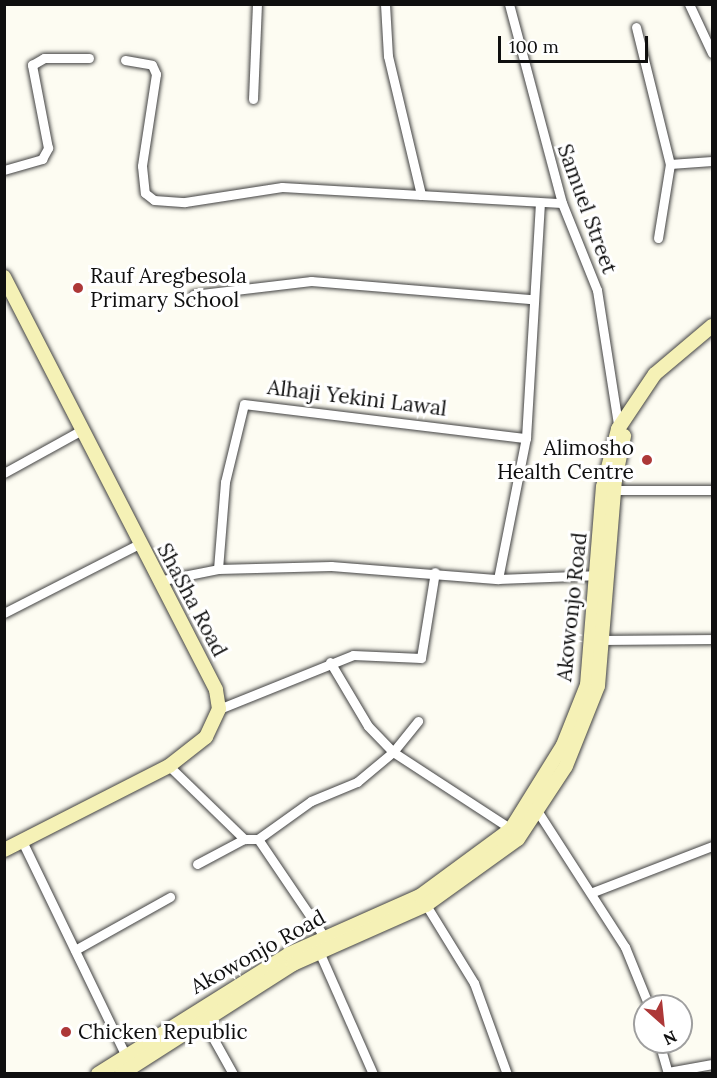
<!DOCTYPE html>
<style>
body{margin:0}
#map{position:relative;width:717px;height:1078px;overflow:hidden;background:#fdfcf2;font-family:Lora,serif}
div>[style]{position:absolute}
.roads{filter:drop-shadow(0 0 2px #424242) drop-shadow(0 0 2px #424242)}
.street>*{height:9px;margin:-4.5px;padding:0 4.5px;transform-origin:4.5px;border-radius:4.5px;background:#fff}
.secondary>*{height:14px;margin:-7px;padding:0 7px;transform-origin:7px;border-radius:7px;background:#f5f1b6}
.dots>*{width:16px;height:16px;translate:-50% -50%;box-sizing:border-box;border:3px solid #fff;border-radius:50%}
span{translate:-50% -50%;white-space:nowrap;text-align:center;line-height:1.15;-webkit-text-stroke:6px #fff;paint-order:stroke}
.street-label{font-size:21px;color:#0f0f0f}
.poi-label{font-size:21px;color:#0f0f0f}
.left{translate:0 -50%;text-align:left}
.right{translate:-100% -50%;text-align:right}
.frame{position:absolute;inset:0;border:6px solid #0f0f0f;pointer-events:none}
.north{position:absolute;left:633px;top:994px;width:60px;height:60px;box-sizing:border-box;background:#fff;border:2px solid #9f9f9f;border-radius:50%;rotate:153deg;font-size:16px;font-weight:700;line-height:24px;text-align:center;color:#0f0f0f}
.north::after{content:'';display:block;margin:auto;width:21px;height:27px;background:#ad3838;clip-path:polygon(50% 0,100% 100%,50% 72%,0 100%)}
.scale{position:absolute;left:498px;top:36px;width:150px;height:27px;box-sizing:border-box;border:3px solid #0f0f0f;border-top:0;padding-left:8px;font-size:18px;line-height:21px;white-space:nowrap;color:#0f0f0f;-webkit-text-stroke:4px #fff;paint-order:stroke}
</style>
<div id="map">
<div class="roads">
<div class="street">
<div style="left:385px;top:4px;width:52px;rotate:86.7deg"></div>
<div style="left:388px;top:56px;width:143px;rotate:76.6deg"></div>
<div style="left:509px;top:4px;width:206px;rotate:75.1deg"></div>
<div style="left:562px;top:203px;width:94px;rotate:68.1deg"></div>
<div style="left:597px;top:290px;width:142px;rotate:81.1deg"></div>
<div style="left:689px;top:4px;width:54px;rotate:64.9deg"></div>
<div style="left:636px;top:27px;width:141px;rotate:76.1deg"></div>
<div style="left:670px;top:164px;width:75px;rotate:99.2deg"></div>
<div style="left:125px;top:60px;width:27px;rotate:10deg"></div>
<div style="left:152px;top:65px;width:10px;rotate:66deg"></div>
<div style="left:156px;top:74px;width:93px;rotate:98.7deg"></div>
<div style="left:142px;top:166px;width:27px;rotate:84deg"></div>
<div style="left:145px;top:193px;width:11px;rotate:38deg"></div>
<div style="left:154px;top:200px;width:31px;rotate:4deg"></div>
<div style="left:185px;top:202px;width:98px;rotate:-8.8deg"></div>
<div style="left:282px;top:187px;width:280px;rotate:3.3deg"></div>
<div style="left:253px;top:99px;width:95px;rotate:-87.6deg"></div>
<div style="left:670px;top:164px;width:42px;rotate:-4.1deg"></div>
<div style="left:4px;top:170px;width:40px;rotate:-16deg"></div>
<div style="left:42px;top:159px;width:13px;rotate:-61deg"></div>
<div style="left:48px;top:148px;width:85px;rotate:-100.9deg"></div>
<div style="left:32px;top:65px;width:14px;rotate:-30deg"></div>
<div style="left:44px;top:58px;width:45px"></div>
<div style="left:193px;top:295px;width:119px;rotate:-6.8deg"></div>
<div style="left:311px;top:281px;width:222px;rotate:4.7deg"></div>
<div style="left:4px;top:473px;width:89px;rotate:-28.9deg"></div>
<div style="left:614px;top:490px;width:98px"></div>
<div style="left:218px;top:569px;width:87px;rotate:-85.4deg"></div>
<div style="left:225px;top:482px;width:80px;rotate:-76.3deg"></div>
<div style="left:244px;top:404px;width:284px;rotate:6.9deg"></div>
<div style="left:498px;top:579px;width:144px;rotate:-78.8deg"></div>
<div style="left:526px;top:438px;width:235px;rotate:-86.6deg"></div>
<div style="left:158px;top:581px;width:61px;rotate:-11.3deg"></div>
<div style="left:218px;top:569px;width:113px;rotate:-1.5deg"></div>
<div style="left:331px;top:566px;width:168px;rotate:4.5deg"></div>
<div style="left:498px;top:579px;width:102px;rotate:-2.2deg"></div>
<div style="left:4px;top:613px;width:152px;rotate:-27.1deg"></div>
<div style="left:605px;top:640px;width:107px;rotate:-0.5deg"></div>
<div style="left:330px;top:662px;width:74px;rotate:59.3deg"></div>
<div style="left:368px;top:726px;width:36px;rotate:46deg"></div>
<div style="left:393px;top:752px;width:141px;rotate:33.1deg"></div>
<div style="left:219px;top:709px;width:144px;rotate:-21.9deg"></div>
<div style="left:353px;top:655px;width:68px;rotate:2.5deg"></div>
<div style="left:421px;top:658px;width:87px;rotate:-80.8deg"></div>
<div style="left:169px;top:766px;width:105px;rotate:44.2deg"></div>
<div style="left:538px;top:812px;width:161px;rotate:57.2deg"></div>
<div style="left:625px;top:947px;width:64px;rotate:67.9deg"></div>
<div style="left:258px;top:839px;width:123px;rotate:55.9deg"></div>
<div style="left:22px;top:841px;width:237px;rotate:64.2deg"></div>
<div style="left:197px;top:864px;width:53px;rotate:-28deg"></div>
<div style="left:244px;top:839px;width:14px"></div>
<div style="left:258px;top:839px;width:65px;rotate:-35.6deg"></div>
<div style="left:311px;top:801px;width:50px;rotate:-22.4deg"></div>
<div style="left:357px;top:782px;width:47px;rotate:-39.8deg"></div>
<div style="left:393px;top:752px;width:40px;rotate:-51deg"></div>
<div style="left:593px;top:892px;width:128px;rotate:-21.1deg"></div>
<div style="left:426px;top:905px;width:92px;rotate:58.4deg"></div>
<div style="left:474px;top:983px;width:97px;rotate:70.1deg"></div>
<div style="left:317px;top:947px;width:139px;rotate:66.2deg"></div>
<div style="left:75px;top:950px;width:109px;rotate:-29.2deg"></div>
<div style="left:203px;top:1020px;width:62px;rotate:60.9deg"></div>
<div style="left:659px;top:1042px;width:33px;rotate:74deg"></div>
<div style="left:668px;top:1072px;width:45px;rotate:-10.3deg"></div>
</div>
<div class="secondary">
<div style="left:4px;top:277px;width:464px;rotate:62.8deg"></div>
<div style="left:216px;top:690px;width:19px;rotate:81deg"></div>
<div style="left:219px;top:709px;width:31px;rotate:115deg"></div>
<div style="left:206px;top:737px;width:47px;rotate:141.9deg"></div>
<div style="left:169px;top:766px;width:185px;rotate:153deg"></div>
<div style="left:98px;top:1074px;width:226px;rotate:-32.1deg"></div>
<div style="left:289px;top:954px;width:143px;rotate:-23.9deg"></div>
<div style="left:420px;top:896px;width:113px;rotate:-36.4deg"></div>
<div style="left:511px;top:829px;width:99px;rotate:-58.2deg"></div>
<div style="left:563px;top:745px;width:65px;rotate:-68.2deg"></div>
<div style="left:587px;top:685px;width:199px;rotate:-85.4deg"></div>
<div style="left:603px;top:487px;width:60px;rotate:-75.5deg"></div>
<div style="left:618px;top:429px;width:66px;rotate:-56.1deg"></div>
<div style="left:655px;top:374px;width:75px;rotate:-40.1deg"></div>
<div style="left:121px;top:1074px;width:204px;rotate:-32.6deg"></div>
<div style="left:293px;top:964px;width:145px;rotate:-23.9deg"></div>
<div style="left:426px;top:905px;width:113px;rotate:-35.7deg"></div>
<div style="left:518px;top:839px;width:87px;rotate:-56.7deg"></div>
<div style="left:566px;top:766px;width:86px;rotate:-68.2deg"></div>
<div style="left:598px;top:686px;width:207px;rotate:-85.3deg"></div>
<div style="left:615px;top:480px;width:45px;rotate:-78.4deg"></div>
</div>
</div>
<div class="dots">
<div style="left:78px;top:288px;background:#ad3838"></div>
<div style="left:647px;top:460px;background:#ad3838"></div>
<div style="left:66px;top:1032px;background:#ad3838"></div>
</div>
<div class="street-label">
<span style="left:587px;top:209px;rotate:70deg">Samuel Street</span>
<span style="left:357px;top:398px;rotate:7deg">Alhaji Yekini Lawal</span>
<span style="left:192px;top:600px;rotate:62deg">ShaSha Road</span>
<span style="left:572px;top:607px;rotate:-84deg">Akowonjo Road</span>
<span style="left:258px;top:952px;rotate:-29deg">Akowonjo Road</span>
</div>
<div class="poi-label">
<span class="left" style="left:90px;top:288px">Rauf Aregbesola<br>Primary School</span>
<span class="right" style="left:634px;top:460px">Alimosho<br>Health Centre</span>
<span class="left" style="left:78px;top:1032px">Chicken Republic</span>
</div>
<div class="frame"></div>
<div class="north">N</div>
<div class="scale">100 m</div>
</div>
